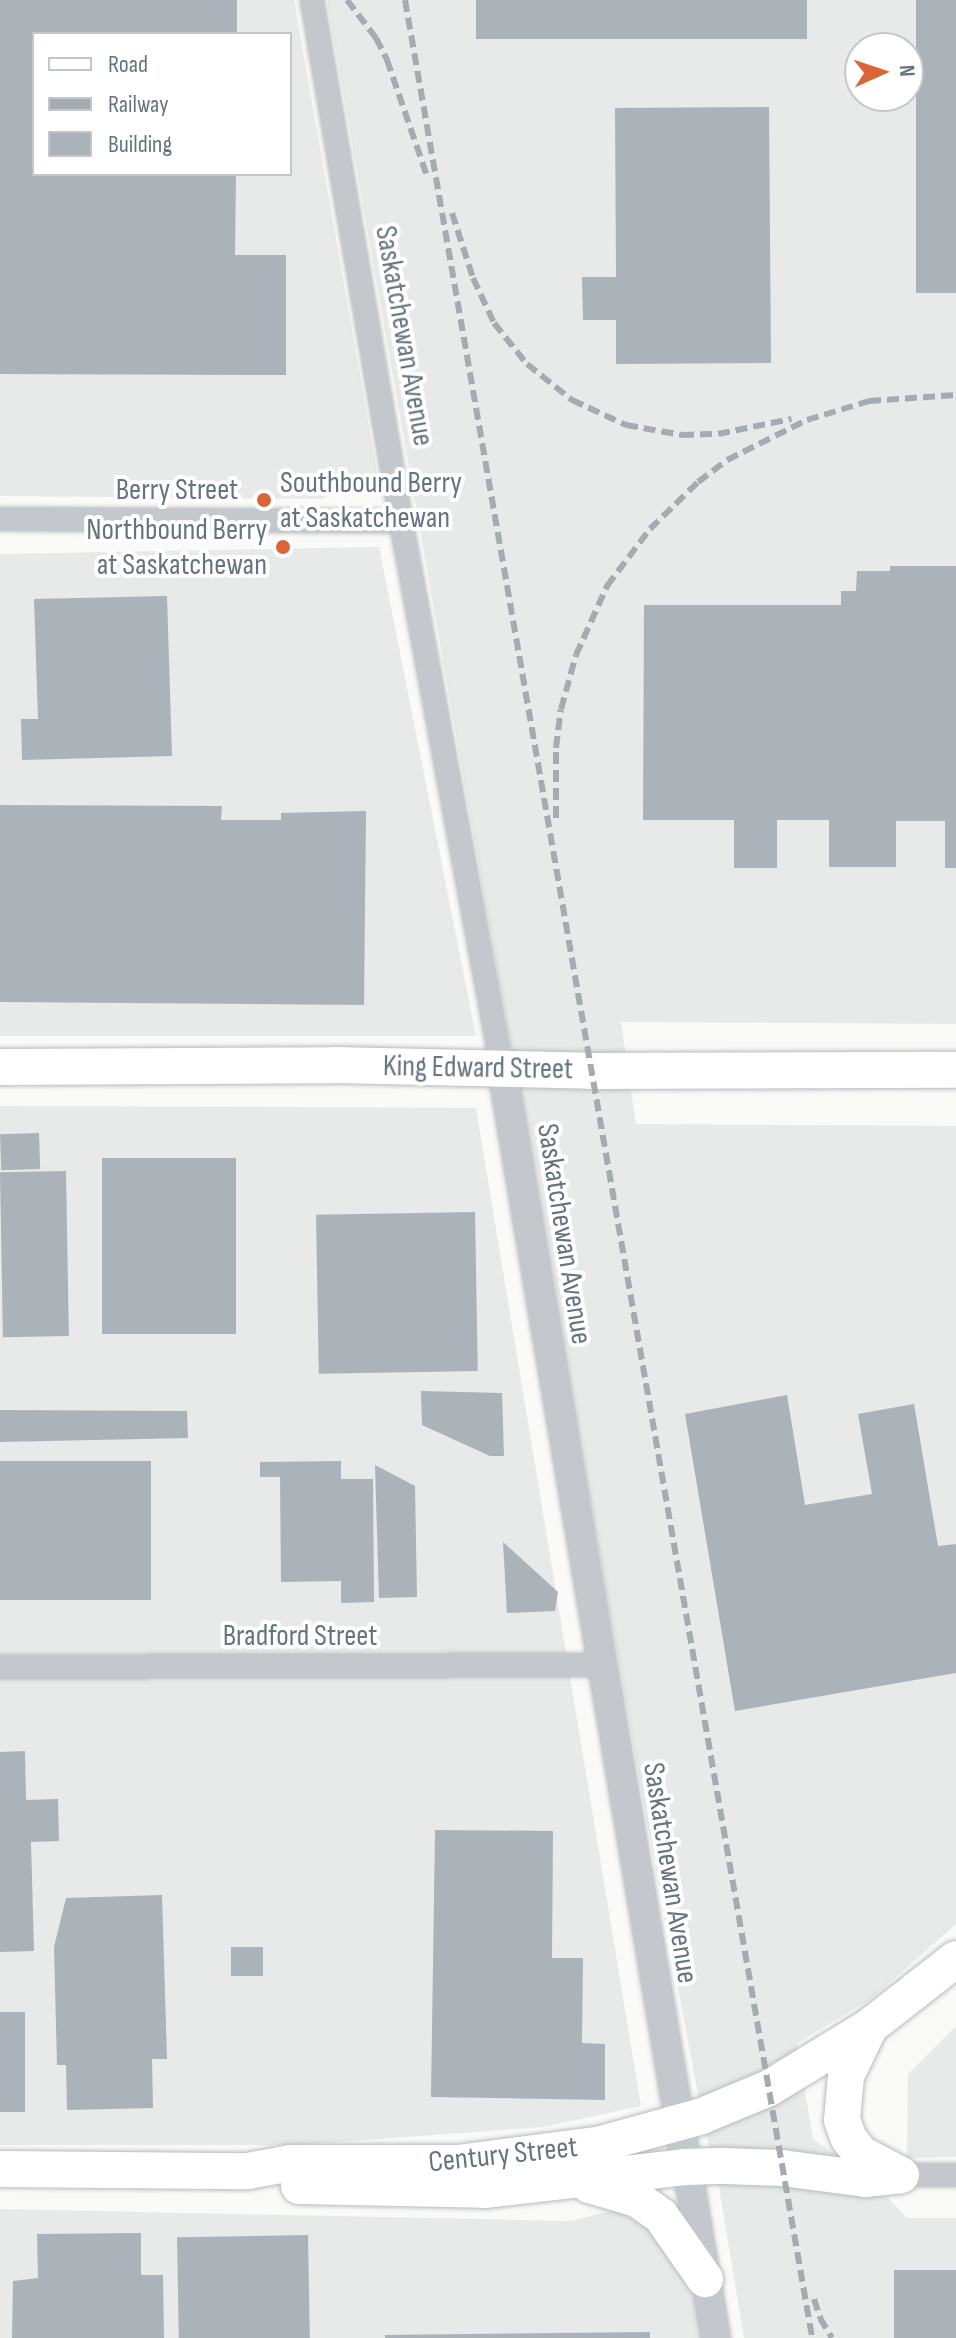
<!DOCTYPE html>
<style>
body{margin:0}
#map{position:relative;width:956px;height:2338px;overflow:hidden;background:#fafaf8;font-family:"Sofia Sans Condensed",sans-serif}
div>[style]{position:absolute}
.built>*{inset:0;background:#e8e9e9}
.building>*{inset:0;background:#abb2b8;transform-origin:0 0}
.roads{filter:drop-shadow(0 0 2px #b7bbbf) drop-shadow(0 0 2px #b7bbbf)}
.minor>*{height:22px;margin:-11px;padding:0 11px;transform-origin:11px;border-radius:11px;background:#c4c7cb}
.tertiary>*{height:28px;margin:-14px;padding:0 14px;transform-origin:14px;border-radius:14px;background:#c4c7cb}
.primary>*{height:36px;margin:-18px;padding:0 18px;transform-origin:18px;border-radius:18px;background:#fff}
.rail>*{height:6px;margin-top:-3px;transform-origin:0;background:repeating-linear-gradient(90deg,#a5abb0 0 12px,transparent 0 18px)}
.dots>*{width:22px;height:22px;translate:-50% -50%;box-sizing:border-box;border:4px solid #fff;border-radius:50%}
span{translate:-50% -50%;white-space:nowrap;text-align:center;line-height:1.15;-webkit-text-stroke:8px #fff;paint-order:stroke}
.street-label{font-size:30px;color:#667481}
.poi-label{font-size:30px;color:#667481}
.left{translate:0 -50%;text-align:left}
.right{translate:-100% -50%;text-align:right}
.legend{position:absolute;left:32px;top:32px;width:260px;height:144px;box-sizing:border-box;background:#fff;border:2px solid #c2c7cd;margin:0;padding:10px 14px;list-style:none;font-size:24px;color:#667481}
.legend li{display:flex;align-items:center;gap:16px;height:40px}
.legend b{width:40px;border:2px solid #c2c7cd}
.north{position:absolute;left:844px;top:32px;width:80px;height:80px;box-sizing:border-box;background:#fff;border:2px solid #c2c7cd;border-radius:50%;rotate:87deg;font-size:22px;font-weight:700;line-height:32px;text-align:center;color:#667481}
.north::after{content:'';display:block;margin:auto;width:28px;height:36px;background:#da6638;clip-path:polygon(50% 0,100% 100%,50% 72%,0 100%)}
</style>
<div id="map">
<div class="built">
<div style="clip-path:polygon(evenodd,0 0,294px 0,377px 472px,322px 499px,0 496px,0 0,34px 34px,290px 34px,290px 174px,34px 174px,34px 34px)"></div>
<div style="clip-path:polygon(evenodd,327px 0,956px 0,956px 1024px,621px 1022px,636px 1124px,956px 1126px,956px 1924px,871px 1999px,797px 2043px,813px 2139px,867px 2176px,907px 2218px,956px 2218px,956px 2338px,744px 2338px,719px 2187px,702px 2116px,646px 1817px,327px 0,860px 48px,908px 48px,908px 96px,860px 96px,860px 48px)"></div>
<div style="clip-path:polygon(379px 547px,476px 1036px,0 1036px,0 554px)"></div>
<div style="clip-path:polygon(0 1106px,476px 1108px,641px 2106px,543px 2127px,294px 2145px,0 2145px)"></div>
<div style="clip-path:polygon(956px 2026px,956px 2157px,907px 2158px,908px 2074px)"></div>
<div style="clip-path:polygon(665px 2197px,685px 2238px,703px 2338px,0 2338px,0 2209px,571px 2221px)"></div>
</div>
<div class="building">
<div style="clip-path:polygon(0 0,237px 0,237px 34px,34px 34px,34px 174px,236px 174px,235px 255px,286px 255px,286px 375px,0 374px)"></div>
<div style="left:476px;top:0;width:331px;height:39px"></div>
<div style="left:916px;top:0;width:40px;height:293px"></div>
<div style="clip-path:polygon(769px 107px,771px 363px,616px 364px,616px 320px,583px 320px,582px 277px,616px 277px,615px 108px)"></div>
<div style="clip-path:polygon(890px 566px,956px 566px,956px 868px,945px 868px,945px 821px,896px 821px,896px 867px,829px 867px,829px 820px,777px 820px,777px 868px,734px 868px,734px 820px,643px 820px,644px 605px,841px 605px,841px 591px,856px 591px,857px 571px,890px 571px)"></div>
<div style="clip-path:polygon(167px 596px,172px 756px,22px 760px,21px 719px,38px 719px,34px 599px)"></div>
<div style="clip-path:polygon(0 805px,222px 806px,221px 820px,281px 820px,281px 813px,366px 811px,364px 1005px,0 1002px)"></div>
<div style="left:39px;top:1133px;width:36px;height:39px;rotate:88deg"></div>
<div style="left:102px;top:1158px;width:134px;height:176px"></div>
<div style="left:66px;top:1171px;width:165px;height:66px;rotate:89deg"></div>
<div style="left:475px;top:1212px;width:159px;height:159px;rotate:89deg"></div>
<div style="clip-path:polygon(421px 1391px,502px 1393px,504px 1456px,490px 1456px,422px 1425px)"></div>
<div style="clip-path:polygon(787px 1395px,805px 1505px,872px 1494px,858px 1414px,914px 1404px,938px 1546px,956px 1544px,956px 1673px,735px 1711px,685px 1414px)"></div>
<div style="clip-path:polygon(0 1410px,187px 1411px,188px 1438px,0 1442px)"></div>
<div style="left:0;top:1461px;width:151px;height:139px"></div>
<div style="clip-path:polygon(341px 1461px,341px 1479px,373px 1479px,374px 1602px,341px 1603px,341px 1581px,281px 1582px,280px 1477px,260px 1477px,260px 1462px)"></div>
<div style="clip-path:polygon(375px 1465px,415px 1486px,417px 1597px,379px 1598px)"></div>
<div style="clip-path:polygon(503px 1542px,558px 1592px,555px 1611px,507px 1613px)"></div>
<div style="clip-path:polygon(25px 1751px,26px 1800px,58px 1799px,59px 1841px,31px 1842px,34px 1951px,0 1952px,0 1752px)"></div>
<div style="clip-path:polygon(435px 1830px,553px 1831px,552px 1958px,583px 1958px,582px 2043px,605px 2044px,605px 2100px,431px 2097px)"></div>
<div style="clip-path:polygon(162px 1895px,167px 2059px,152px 2059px,153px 2108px,67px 2110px,66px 2065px,57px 2065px,54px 1947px,66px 1898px)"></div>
<div style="left:231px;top:1947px;width:32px;height:29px"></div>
<div style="left:0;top:2012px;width:25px;height:100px"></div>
<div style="clip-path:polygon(141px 2233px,141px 2275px,163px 2275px,164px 2338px,12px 2338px,13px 2281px,38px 2278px,37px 2234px)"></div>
<div style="left:308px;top:2235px;width:103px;height:131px;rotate:89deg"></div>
<div style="left:956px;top:2270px;width:68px;height:62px;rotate:90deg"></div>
<div style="clip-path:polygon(650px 2332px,650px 2338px,385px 2338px,385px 2335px)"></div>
</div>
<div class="roads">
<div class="minor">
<div style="left:312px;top:0;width:529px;rotate:80.31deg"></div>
<div style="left:401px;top:521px;width:556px;rotate:79.54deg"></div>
<div style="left:0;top:519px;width:401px;rotate:0.3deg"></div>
<div style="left:0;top:1667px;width:601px;rotate:-0.19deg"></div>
<div style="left:901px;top:2175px;width:55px"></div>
</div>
<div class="tertiary">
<div style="left:502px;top:1068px;width:1288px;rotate:80.44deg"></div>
</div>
<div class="primary">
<div style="left:0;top:1067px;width:336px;rotate:-0.3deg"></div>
<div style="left:336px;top:1065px;width:255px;rotate:1.3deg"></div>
<div style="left:591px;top:1071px;width:365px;rotate:-0.2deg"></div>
<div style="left:869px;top:2028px;width:53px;rotate:115.6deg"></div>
<div style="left:846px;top:2076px;width:44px;rotate:95.2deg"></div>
<div style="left:842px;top:2120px;width:20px;rotate:70deg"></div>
<div style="left:849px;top:2139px;width:19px;rotate:51deg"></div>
<div style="left:861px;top:2154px;width:45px;rotate:27.7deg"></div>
<div style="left:0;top:2169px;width:248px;rotate:0.5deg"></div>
<div style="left:248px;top:2171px;width:44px;rotate:-10.5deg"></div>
<div style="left:291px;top:2163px;width:167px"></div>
<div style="left:458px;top:2163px;width:140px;rotate:-7.4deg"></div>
<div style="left:597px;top:2145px;width:109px;rotate:-15.4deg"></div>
<div style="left:702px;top:2116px;width:73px;rotate:-22.7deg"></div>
<div style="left:769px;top:2088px;width:117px;rotate:-31.4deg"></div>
<div style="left:869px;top:2027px;width:110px;rotate:-38deg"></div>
<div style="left:589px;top:2185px;width:50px;rotate:16.3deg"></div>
<div style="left:637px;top:2199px;width:29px;rotate:35deg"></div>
<div style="left:661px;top:2216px;width:77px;rotate:55.1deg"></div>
<div style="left:299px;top:2186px;width:185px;rotate:1.2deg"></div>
<div style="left:484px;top:2190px;width:202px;rotate:-6.5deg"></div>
<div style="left:685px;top:2167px;width:38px;rotate:-2deg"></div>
<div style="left:723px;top:2166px;width:59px;rotate:1.9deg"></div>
<div style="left:782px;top:2168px;width:84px;rotate:7.5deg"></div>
<div style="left:865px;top:2179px;width:36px;rotate:-6deg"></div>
</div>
</div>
<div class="rail">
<div style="left:347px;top:0;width:48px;rotate:52.7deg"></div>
<div style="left:376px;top:38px;width:25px;rotate:63deg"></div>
<div style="left:387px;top:60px;width:123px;rotate:71deg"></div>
<div style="left:405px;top:0;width:2373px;rotate:80.12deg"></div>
<div style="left:452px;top:213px;width:68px;rotate:72.1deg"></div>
<div style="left:473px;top:278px;width:50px;rotate:65deg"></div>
<div style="left:494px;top:323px;width:53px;rotate:51.2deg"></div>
<div style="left:527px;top:364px;width:58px;rotate:38.7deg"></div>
<div style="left:572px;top:400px;width:60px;rotate:24.8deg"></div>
<div style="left:626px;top:425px;width:57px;rotate:10.1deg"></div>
<div style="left:682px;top:435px;width:36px;rotate:-2deg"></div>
<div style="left:718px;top:434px;width:75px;rotate:-11.6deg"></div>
<div style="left:556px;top:818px;width:70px;rotate:-90deg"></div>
<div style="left:556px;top:748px;width:39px;rotate:-83deg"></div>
<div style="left:561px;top:709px;width:56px;rotate:-74.5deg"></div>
<div style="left:576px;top:655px;width:76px;rotate:-65.8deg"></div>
<div style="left:607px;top:586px;width:71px;rotate:-53deg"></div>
<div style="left:650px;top:529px;width:67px;rotate:-44.4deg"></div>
<div style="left:698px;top:482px;width:36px;rotate:-37deg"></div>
<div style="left:727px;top:460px;width:89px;rotate:-26.6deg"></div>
<div style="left:807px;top:420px;width:65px;rotate:-17deg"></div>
<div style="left:869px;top:401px;width:87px;rotate:-3.9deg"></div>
<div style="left:814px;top:2299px;width:20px;rotate:72deg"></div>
<div style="left:820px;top:2318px;width:23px;rotate:59deg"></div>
</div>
<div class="dots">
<div style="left:264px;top:500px;background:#da6638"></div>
<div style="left:283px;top:547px;background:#da6638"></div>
</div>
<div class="street-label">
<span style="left:404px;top:336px;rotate:80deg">Saskatchewan Avenue</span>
<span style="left:177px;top:490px">Berry Street</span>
<span style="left:478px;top:1068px;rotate:1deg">King Edward Street</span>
<span style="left:564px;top:1234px;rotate:81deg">Saskatchewan Avenue</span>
<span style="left:300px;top:1636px">Bradford Street</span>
<span style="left:670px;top:1873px;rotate:81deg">Saskatchewan Avenue</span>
<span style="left:503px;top:2155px;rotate:-6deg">Century Street</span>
</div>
<div class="poi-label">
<span class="left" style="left:280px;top:500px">Southbound Berry<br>at Saskatchewan</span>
<span class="right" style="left:267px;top:547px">Northbound Berry<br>at Saskatchewan</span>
</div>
<ul class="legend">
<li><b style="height:10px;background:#fff"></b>Road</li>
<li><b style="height:10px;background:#a5abb0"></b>Railway</li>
<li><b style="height:22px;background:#abb2b8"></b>Building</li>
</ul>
<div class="north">N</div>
</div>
